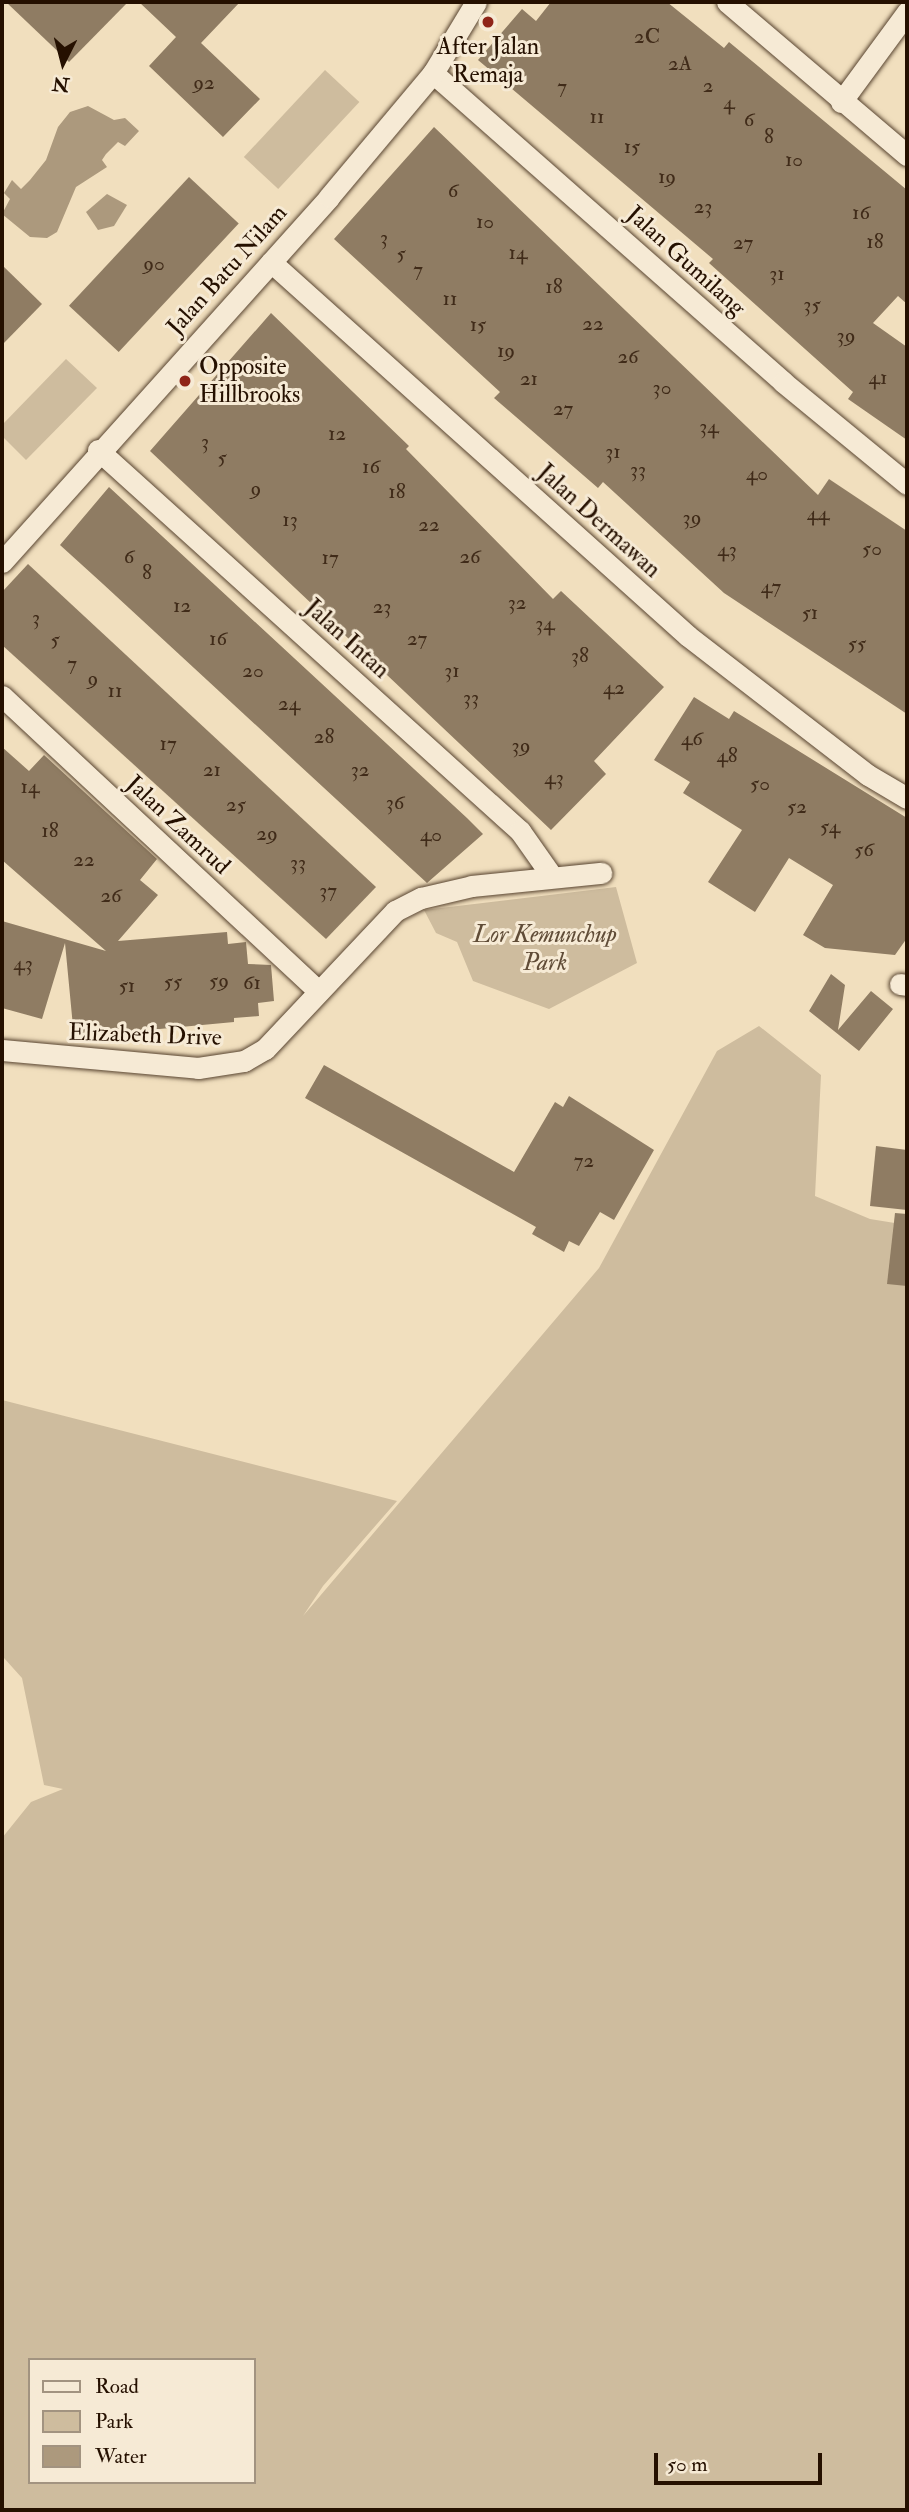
<!DOCTYPE html>
<style>
body{margin:0}
#map{position:relative;width:909px;height:2512px;overflow:hidden;background:#f1dfbe;font-family:"IM FELL Double Pica",serif}
div>[style]{position:absolute}
.green>*{inset:0;background:#cebc9e;transform-origin:0 0}
.water>*{inset:0;background:#ac997d}
.building>*{inset:0;background:#8f7c63;transform-origin:0 0}
.roads{filter:drop-shadow(0 0 2px #584430) drop-shadow(0 0 2px #584430)}
.street>*{height:21px;margin:-10.5px;padding:0 10.5px;transform-origin:10.5px;border-radius:10.5px;background:#f6ead5}
.dots>*{width:19px;height:19px;translate:-50% -50%;box-sizing:border-box;border:4px solid #f6ead5;border-radius:50%}
span{translate:-50% -50%;white-space:nowrap;text-align:center;line-height:1.15;-webkit-text-stroke:6px #f6ead5;paint-order:stroke}
.number-label{font-size:21px;color:#402b19}
.number-label span{-webkit-text-stroke-width:0}
.poi-label{font-size:24px;color:#251000}
.left{translate:0 -50%;text-align:left}
.street-label{font-size:24px;color:#251000}
.park-label{font-size:24px;color:#604c37;font-style:italic}
.frame{position:absolute;inset:0;border:4px solid #251000;pointer-events:none}
.legend{position:absolute;left:28px;top:2358px;width:228px;height:126px;box-sizing:border-box;background:#f6ead5;border:2px solid #a29380;margin:0;padding:9px 12px;list-style:none;font-size:21px;color:#251000}
.legend li{display:flex;align-items:center;gap:14px;height:35px}
.legend b{width:35px;border:2px solid #a29380}
.north{position:absolute;left:28px;top:28px;width:70px;height:70px;-webkit-text-stroke:5px #f6ead5;paint-order:stroke;rotate:186deg;font-size:19px;font-weight:700;line-height:28px;text-align:center;color:#251000}
.north::after{content:'';display:block;margin:auto;width:24px;height:32px;background:#251000;clip-path:polygon(50% 0,100% 100%,50% 72%,0 100%)}
.scale{position:absolute;left:654px;top:2453px;width:168px;height:32px;box-sizing:border-box;border:4px solid #251000;border-top:0;padding-left:9px;font-size:21px;line-height:24px;white-space:nowrap;color:#251000;-webkit-text-stroke:5px #f6ead5;paint-order:stroke}
</style>
<div id="map">
<div class="green">
<div style="left:325px;top:70px;width:47px;height:119px;rotate:43deg"></div>
<div style="clip-path:polygon(66px 359px,97px 388px,26px 460px,2px 436px,2px 425px)"></div>
<div style="clip-path:polygon(616px 887px,637px 963px,549px 1009px,473px 981px,457px 942px,436px 933px,424px 910px)"></div>
<div style="clip-path:polygon(evenodd,759px 1026px,821px 1075px,815px 1196px,870px 1219px,907px 1225px,907px 2510px,2px 2510px,2px 1838px,31px 1802px,63px 1789px,44px 1785px,22px 1678px,4px 1658px,2px 1677px,2px 1400px,397px 1501px,323px 1586px,303px 1616px,599px 1268px,717px 1051px,759px 1026px,30px 2360px,254px 2360px,254px 2482px,30px 2482px,30px 2360px)"></div>
</div>
<div class="water">
<div style="clip-path:polygon(88px 106px,114px 120px,125px 118px,139px 131px,125px 146px,118px 142px,106px 154px,102px 160px,107px 167px,76px 187px,57px 232px,47px 238px,30px 237px,2px 214px,10px 199px,4px 193px,12px 180px,21px 189px,30px 180px,46px 160px,58px 127px,70px 112px)"></div>
<div style="clip-path:polygon(107px 194px,127px 205px,114px 226px,98px 230px,86px 212px)"></div>
</div>
<div class="building">
<div style="clip-path:polygon(6px 2px,128px 2px,69px 62px)"></div>
<div style="clip-path:polygon(139px 2px,240px 2px,201px 43px,260px 99px,223px 137px,149px 66px,176px 37px)"></div>
<div style="clip-path:polygon(551px 2px,667px 2px,724px 48px,729px 42px,907px 190px,907px 304px,898px 296px,873px 323px,907px 347px,907px 440px,848px 399px,853px 392px,709px 263px,713px 259px,478px 60px,522px 9px,536px 21px)"></div>
<div style="clip-path:polygon(434px 127px,818px 495px,829px 479px,907px 531px,907px 714px,724px 593px,603px 482px,598px 488px,494px 398px,500px 392px,334px 239px)"></div>
<div style="left:189px;top:177px;width:68px;height:176px;rotate:43deg"></div>
<div style="clip-path:polygon(2px 265px,42px 304px,2px 345px)"></div>
<div style="clip-path:polygon(271px 313px,409px 446px,406px 449px,553px 599px,561px 591px,664px 687px,594px 761px,606px 774px,551px 830px,150px 451px)"></div>
<div style="clip-path:polygon(109px 487px,467px 818px,483px 834px,427px 883px,103px 584px,60px 545px)"></div>
<div style="clip-path:polygon(28px 564px,376px 887px,326px 939px,2px 645px,2px 592px)"></div>
<div style="clip-path:polygon(694px 697px,729px 719px,734px 711px,907px 818px,907px 938px,895px 955px,825px 948px,803px 935px,833px 885px,789px 858px,755px 912px,708px 882px,742px 830px,683px 793px,690px 782px,654px 760px)"></div>
<div style="clip-path:polygon(2px 747px,29px 771px,44px 755px,157px 859px,140px 880px,158px 895px,118px 941px,227px 932px,228px 944px,246px 942px,248px 964px,271px 965px,274px 1001px,258px 1003px,259px 1016px,234px 1018px,234px 1022px,74px 1037px,65px 943px,42px 1019px,2px 1008px,2px 921px,106px 951px,2px 860px)"></div>
<div style="clip-path:polygon(831px 974px,845px 985px,838px 1030px,871px 991px,893px 1009px,859px 1051px,809px 1011px)"></div>
<div style="clip-path:polygon(324px 1065px,514px 1172px,555px 1102px,563px 1107px,569px 1096px,654px 1150px,614px 1220px,600px 1212px,579px 1246px,569px 1241px,564px 1252px,532px 1234px,536px 1227px,305px 1098px)"></div>
<div style="clip-path:polygon(876px 1146px,907px 1150px,907px 1210px,870px 1206px)"></div>
<div style="clip-path:polygon(895px 1213px,907px 1214px,907px 1286px,887px 1284px)"></div>
</div>
<div class="roads">
<div class="street">
<div style="left:727px;top:2px;width:236px;rotate:40.4deg"></div>
<div style="left:433px;top:73px;width:467px;rotate:41.4deg"></div>
<div style="left:783px;top:382px;width:161px;rotate:39.4deg"></div>
<div style="left:841px;top:102px;width:112px;rotate:-53.7deg"></div>
<div style="left:271px;top:262px;width:560px;rotate:41.89deg"></div>
<div style="left:688px;top:636px;width:227px;rotate:37.7deg"></div>
<div style="left:868px;top:775px;width:45px;rotate:30.5deg"></div>
<div style="left:98px;top:450px;width:569px;rotate:42.08deg"></div>
<div style="left:520px;top:831px;width:54px;rotate:54.8deg"></div>
<div style="left:2px;top:562px;width:490px;rotate:-48.1deg"></div>
<div style="left:329px;top:197px;width:162px;rotate:-50deg"></div>
<div style="left:433px;top:73px;width:83px;rotate:-58.8deg"></div>
<div style="left:2px;top:696px;width:432px;rotate:43deg"></div>
<div style="left:900px;top:984px;width:7px;rotate:8deg"></div>
<div style="left:2px;top:1050px;width:197px;rotate:5.2deg"></div>
<div style="left:198px;top:1068px;width:47px;rotate:-8.7deg"></div>
<div style="left:244px;top:1061px;width:24px;rotate:-30deg"></div>
<div style="left:265px;top:1049px;width:190px;rotate:-46.7deg"></div>
<div style="left:395px;top:911px;width:29px;rotate:-27deg"></div>
<div style="left:421px;top:898px;width:52px;rotate:-13.2deg"></div>
<div style="left:472px;top:886px;width:130px;rotate:-5.8deg"></div>
</div>
</div>
<div class="dots">
<div style="left:488px;top:22px;background:#8f2418"></div>
<div style="left:185px;top:381px;background:#8f2418"></div>
</div>
<div class="number-label">
<span style="left:647px;top:37px">2C</span>
<span style="left:680px;top:64px">2A</span>
<span style="left:204px;top:83px">92</span>
<span style="left:708px;top:86px">2</span>
<span style="left:562px;top:87px">7</span>
<span style="left:729px;top:103px">4</span>
<span style="left:597px;top:117px">11</span>
<span style="left:749px;top:120px">6</span>
<span style="left:769px;top:137px">8</span>
<span style="left:632px;top:147px">15</span>
<span style="left:794px;top:160px">10</span>
<span style="left:667px;top:177px">19</span>
<span style="left:453px;top:191px">6</span>
<span style="left:703px;top:207px">23</span>
<span style="left:861px;top:213px">16</span>
<span style="left:485px;top:222px">10</span>
<span style="left:384px;top:238px">3</span>
<span style="left:875px;top:242px">18</span>
<span style="left:743px;top:243px">27</span>
<span style="left:518px;top:253px">14</span>
<span style="left:401px;top:254px">5</span>
<span style="left:154px;top:264px">90</span>
<span style="left:418px;top:270px">7</span>
<span style="left:777px;top:274px">31</span>
<span style="left:554px;top:287px">18</span>
<span style="left:450px;top:299px">11</span>
<span style="left:812px;top:305px">35</span>
<span style="left:593px;top:324px">22</span>
<span style="left:478px;top:325px">15</span>
<span style="left:846px;top:336px">39</span>
<span style="left:506px;top:351px">19</span>
<span style="left:628px;top:357px">26</span>
<span style="left:878px;top:378px">41</span>
<span style="left:529px;top:379px">21</span>
<span style="left:662px;top:388px">30</span>
<span style="left:563px;top:409px">27</span>
<span style="left:709px;top:427px">34</span>
<span style="left:337px;top:434px">12</span>
<span style="left:205px;top:442px">3</span>
<span style="left:613px;top:452px">31</span>
<span style="left:222px;top:458px">5</span>
<span style="left:371px;top:467px">16</span>
<span style="left:638px;top:470px">33</span>
<span style="left:757px;top:474px">40</span>
<span style="left:256px;top:489px">9</span>
<span style="left:397px;top:492px">18</span>
<span style="left:818px;top:514px">44</span>
<span style="left:692px;top:518px">39</span>
<span style="left:290px;top:520px">13</span>
<span style="left:429px;top:525px">22</span>
<span style="left:872px;top:549px">50</span>
<span style="left:727px;top:550px">43</span>
<span style="left:129px;top:557px">6</span>
<span style="left:470px;top:557px">26</span>
<span style="left:330px;top:558px">17</span>
<span style="left:147px;top:573px">8</span>
<span style="left:771px;top:587px">47</span>
<span style="left:517px;top:603px">32</span>
<span style="left:182px;top:606px">12</span>
<span style="left:382px;top:607px">23</span>
<span style="left:810px;top:613px">51</span>
<span style="left:36px;top:618px">3</span>
<span style="left:545px;top:624px">34</span>
<span style="left:218px;top:639px">16</span>
<span style="left:417px;top:639px">27</span>
<span style="left:55px;top:640px">5</span>
<span style="left:857px;top:644px">55</span>
<span style="left:580px;top:656px">38</span>
<span style="left:72px;top:664px">7</span>
<span style="left:253px;top:671px">20</span>
<span style="left:452px;top:671px">31</span>
<span style="left:93px;top:679px">9</span>
<span style="left:614px;top:688px">42</span>
<span style="left:115px;top:691px">11</span>
<span style="left:471px;top:698px">33</span>
<span style="left:289px;top:704px">24</span>
<span style="left:324px;top:737px">28</span>
<span style="left:692px;top:739px">46</span>
<span style="left:168px;top:744px">17</span>
<span style="left:521px;top:746px">39</span>
<span style="left:727px;top:756px">48</span>
<span style="left:212px;top:770px">21</span>
<span style="left:360px;top:770px">32</span>
<span style="left:554px;top:778px">43</span>
<span style="left:760px;top:784px">50</span>
<span style="left:30px;top:787px">14</span>
<span style="left:395px;top:803px">36</span>
<span style="left:236px;top:805px">25</span>
<span style="left:797px;top:807px">52</span>
<span style="left:830px;top:827px">54</span>
<span style="left:50px;top:831px">18</span>
<span style="left:267px;top:834px">29</span>
<span style="left:431px;top:835px">40</span>
<span style="left:864px;top:850px">56</span>
<span style="left:84px;top:860px">22</span>
<span style="left:298px;top:863px">33</span>
<span style="left:328px;top:891px">37</span>
<span style="left:111px;top:896px">26</span>
<span style="left:23px;top:964px">43</span>
<span style="left:219px;top:981px">59</span>
<span style="left:173px;top:982px">55</span>
<span style="left:252px;top:983px">61</span>
<span style="left:127px;top:986px">51</span>
<span style="left:584px;top:1161px">72</span>
</div>
<div class="poi-label">
<span style="left:488px;top:61px">After Jalan<br>Remaja</span>
<span class="left" style="left:199px;top:381px">Opposite<br>Hillbrooks</span>
</div>
<div class="street-label">
<span style="left:686px;top:261px;rotate:42deg">Jalan Gumilang</span>
<span style="left:227px;top:270px;rotate:-48deg">Jalan Batu Nilam</span>
<span style="left:599px;top:521px;rotate:42deg">Jalan Dermawan</span>
<span style="left:347px;top:639px;rotate:42deg">Jalan Intan</span>
<span style="left:178px;top:825px;rotate:43deg">Jalan Zamrud</span>
<span style="left:145px;top:1035px;rotate:2deg">Elizabeth Drive</span>
</div>
<div class="park-label">
<span style="left:545px;top:949px">Lor Kemunchup<br>Park</span>
</div>
<div class="frame"></div>
<ul class="legend">
<li><b style="height:9px;background:#f6ead5"></b>Road</li>
<li><b style="height:19px;background:#cebc9e"></b>Park</li>
<li><b style="height:19px;background:#ac997d"></b>Water</li>
</ul>
<div class="north">N</div>
<div class="scale">50 m</div>
</div>
